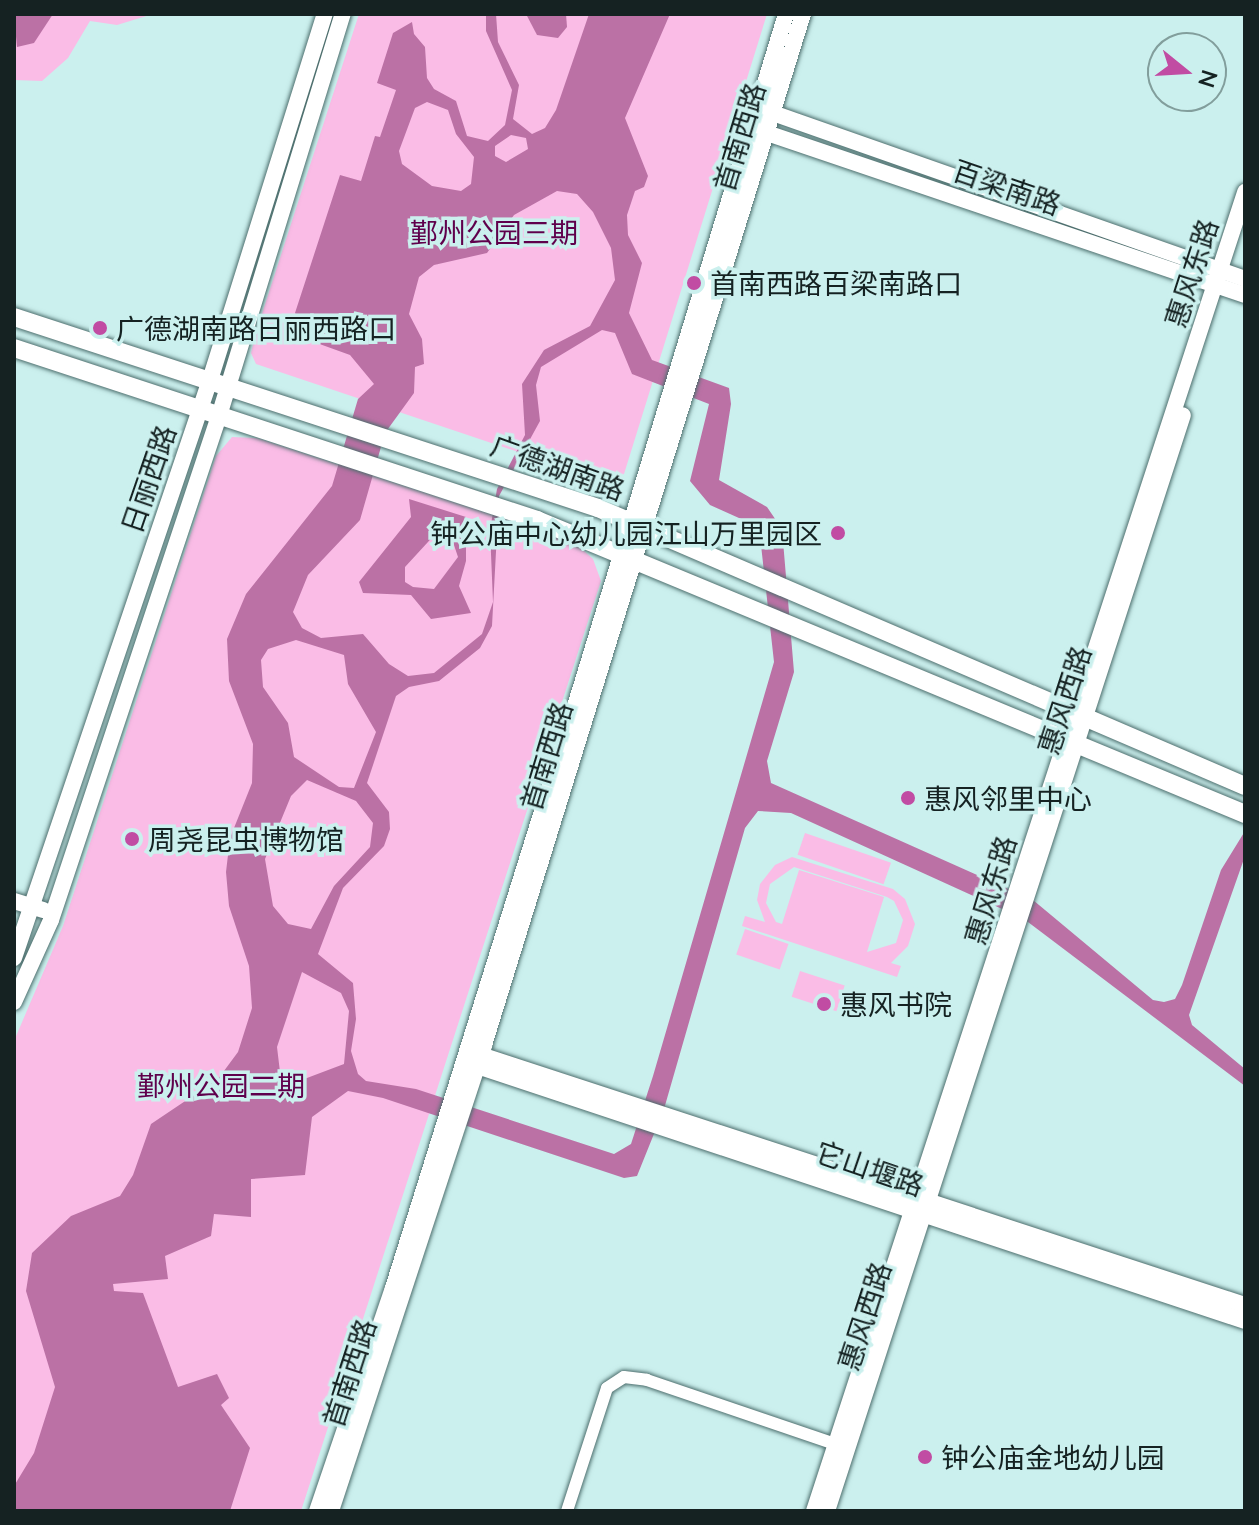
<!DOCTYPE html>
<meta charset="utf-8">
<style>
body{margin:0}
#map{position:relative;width:1259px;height:1525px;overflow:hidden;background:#cbf0ee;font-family:Lato,"Noto Sans SC",sans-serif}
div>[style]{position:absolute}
.green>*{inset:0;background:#fabce6;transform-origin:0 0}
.water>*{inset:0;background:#bb71a5}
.roads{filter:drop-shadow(0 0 2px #4d6e6d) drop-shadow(0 0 2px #4d6e6d)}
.street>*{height:12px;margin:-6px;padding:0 6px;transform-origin:6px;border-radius:6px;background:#fff}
.secondary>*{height:16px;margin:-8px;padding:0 8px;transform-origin:8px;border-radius:8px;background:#fff}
.primary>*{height:18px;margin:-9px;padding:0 9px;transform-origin:9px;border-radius:9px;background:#fff}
.dots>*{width:22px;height:22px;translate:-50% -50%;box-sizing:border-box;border:4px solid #cbf0ee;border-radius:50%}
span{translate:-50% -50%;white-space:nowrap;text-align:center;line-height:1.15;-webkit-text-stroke:7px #cbf0ee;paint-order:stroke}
.street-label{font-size:28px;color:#152222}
.park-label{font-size:28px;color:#5f004c}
.poi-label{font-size:28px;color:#152222}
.left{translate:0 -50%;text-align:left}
.right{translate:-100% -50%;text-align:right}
.frame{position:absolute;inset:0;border:16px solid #152222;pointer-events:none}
.north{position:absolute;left:1147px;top:32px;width:80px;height:80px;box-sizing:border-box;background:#cbf0ee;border:2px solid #829e9c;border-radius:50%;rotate:108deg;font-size:22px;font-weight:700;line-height:32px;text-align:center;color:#152222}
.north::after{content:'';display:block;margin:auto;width:28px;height:36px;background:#c14ca3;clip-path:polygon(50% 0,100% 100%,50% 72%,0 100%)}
</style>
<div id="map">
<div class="green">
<div style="clip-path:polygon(14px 14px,153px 14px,117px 25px,90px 21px,68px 58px,42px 81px,14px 80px)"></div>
<div style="clip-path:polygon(359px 14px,767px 14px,624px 474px,596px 484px,551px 463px,256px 364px,251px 353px,256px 332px)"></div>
<div style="clip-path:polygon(232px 437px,257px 438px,573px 541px,593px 559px,601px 581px,301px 1511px,14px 1511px,14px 1041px,63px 926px,216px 456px)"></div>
<div style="left:805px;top:833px;width:91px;height:23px;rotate:19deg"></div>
<div style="clip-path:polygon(evenodd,792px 857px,893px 889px,905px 899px,915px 924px,908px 946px,891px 963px,901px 966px,897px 977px,742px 926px,745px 916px,765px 922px,757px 900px,760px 884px,775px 865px,792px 857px,794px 867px,887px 897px,894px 901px,903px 920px,896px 943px,867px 952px,884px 897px,799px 870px,782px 924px,843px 944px,776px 922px,766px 903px,770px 884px,794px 867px)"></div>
<div style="left:745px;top:929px;width:46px;height:27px;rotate:19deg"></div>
<div style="left:800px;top:971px;width:47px;height:27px;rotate:18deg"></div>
</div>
<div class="water">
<div style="clip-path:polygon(19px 14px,53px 14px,34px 43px,17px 47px,14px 16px)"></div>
<div style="clip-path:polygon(evenodd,486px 14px,496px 14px,498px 42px,519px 85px,513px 119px,532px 134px,545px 128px,556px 110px,589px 14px,670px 14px,625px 118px,648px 176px,644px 187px,635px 191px,627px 215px,628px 235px,642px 263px,629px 313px,652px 360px,729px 388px,731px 404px,719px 480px,767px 507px,782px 529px,794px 672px,767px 761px,771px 783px,1033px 900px,1153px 1000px,1164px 1002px,1175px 999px,1182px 985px,1221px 870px,1245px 831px,1245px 856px,1189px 1015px,1192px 1025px,1245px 1069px,1245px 1086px,1024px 919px,791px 813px,758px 811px,745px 828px,664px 1109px,637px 1176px,624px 1178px,383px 1098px,348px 1091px,312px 1117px,305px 1175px,251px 1179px,251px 1217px,214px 1214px,211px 1236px,165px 1256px,168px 1279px,113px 1284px,114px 1291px,143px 1293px,178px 1387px,217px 1374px,229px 1398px,221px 1405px,250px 1448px,230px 1511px,14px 1511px,14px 1486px,34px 1453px,55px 1387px,26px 1291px,32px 1253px,71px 1216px,120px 1196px,133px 1175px,151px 1124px,218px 1079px,238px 1052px,252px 1008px,249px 966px,229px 906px,226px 872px,230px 838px,252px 783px,253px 744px,229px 681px,227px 639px,246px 594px,332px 486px,358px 399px,374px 384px,350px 355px,314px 342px,295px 313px,340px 175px,361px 181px,375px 136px,380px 137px,396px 90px,377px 83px,393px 33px,412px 22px,414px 34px,425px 47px,427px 78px,434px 89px,456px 101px,467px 136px,488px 141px,505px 125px,512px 90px,486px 31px,486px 14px,427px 102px,448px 110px,456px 134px,474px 157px,471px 184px,461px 191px,432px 186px,402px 164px,399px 151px,415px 108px,427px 102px,486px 14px,511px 135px,526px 138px,528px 149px,506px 162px,495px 156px,495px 146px,511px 135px,486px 14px,557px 191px,577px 194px,593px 212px,611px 248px,615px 280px,590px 326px,544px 350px,522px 384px,525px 435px,497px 489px,490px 530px,493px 602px,482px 634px,434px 673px,408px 676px,389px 664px,363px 634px,321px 638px,302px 628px,293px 612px,308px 575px,360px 520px,385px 433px,414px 393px,415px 367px,424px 364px,422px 339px,409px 314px,419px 277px,434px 265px,487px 253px,514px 215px,557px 191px,486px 14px,602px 330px,615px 333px,632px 374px,709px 404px,690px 481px,710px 505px,759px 527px,774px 662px,653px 1076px,631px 1144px,614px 1154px,416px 1089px,366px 1081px,358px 1074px,351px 1051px,356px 1019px,353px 983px,318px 954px,343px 888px,384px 846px,390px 829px,389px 812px,367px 783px,396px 696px,409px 687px,439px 681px,480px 648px,492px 626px,499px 496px,540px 421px,536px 385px,541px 367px,602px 330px,486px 14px,296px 640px,344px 655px,348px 684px,376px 732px,354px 788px,339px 787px,294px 757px,288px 723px,263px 687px,261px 660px,268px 649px,296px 640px,486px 14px,307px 780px,356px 801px,373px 823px,370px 847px,334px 886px,311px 929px,288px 924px,273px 906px,265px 859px,291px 796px,307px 780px,486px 14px,302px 972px,341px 993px,349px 1011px,344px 1064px,299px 1081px,280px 1072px,277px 1047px,302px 972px)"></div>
<div style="clip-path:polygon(526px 14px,566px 14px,567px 27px,558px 38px,537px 35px)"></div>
<div style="clip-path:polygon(evenodd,409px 499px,466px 517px,466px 561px,459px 586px,471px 613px,431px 619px,411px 595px,363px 593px,359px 582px,411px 517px,409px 499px,439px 530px,451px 536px,458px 557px,434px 589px,413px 587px,405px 582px,405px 567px,439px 530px)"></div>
</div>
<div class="roads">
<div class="street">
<div style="left:567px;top:1511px;width:129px;rotate:-72deg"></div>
<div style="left:607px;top:1388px;width:20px;rotate:-33deg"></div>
<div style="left:624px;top:1377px;width:23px;rotate:7deg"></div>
<div style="left:647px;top:1380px;width:205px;rotate:18.8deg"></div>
</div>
<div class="secondary">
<div style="left:767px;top:111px;width:507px;rotate:19.36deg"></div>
<div style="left:758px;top:130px;width:514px;rotate:18.72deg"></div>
<div style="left:14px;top:901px;width:31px;rotate:17deg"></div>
<div style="left:14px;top:958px;width:610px;rotate:-71.27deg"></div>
<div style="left:210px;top:380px;width:384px;rotate:-72.6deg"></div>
<div style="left:14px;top:1002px;width:90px;rotate:-65.7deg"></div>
<div style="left:51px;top:920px;width:531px;rotate:-71.57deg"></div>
<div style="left:219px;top:416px;width:421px;rotate:-72.9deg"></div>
<div style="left:481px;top:1055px;width:804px;rotate:18.12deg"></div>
<div style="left:477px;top:1066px;width:809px;rotate:18.37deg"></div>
<div style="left:317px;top:1511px;width:236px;rotate:-71.2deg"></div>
<div style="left:393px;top:1288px;width:627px;rotate:-72.64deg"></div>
<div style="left:580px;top:690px;width:707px;rotate:-73.05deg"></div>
<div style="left:331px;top:1511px;width:490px;rotate:-71.8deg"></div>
<div style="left:484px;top:1045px;width:1079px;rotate:-72.81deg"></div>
<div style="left:814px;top:1511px;width:1388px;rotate:-71.9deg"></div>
<div style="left:827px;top:1511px;width:1152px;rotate:-72.01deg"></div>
</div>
<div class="primary">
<div style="left:14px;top:317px;width:614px;rotate:18.11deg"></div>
<div style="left:598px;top:508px;width:704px;rotate:23.25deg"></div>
<div style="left:14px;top:348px;width:551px;rotate:18.2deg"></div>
<div style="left:537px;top:520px;width:767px;rotate:22.55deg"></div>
</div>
</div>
<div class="dots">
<div style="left:694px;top:283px;background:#c14ca3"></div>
<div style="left:100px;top:328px;background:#c14ca3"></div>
<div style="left:838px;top:533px;background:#c14ca3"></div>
<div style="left:908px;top:798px;background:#c14ca3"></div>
<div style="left:132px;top:839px;background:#c14ca3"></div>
<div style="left:824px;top:1004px;background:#c14ca3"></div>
<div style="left:925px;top:1457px;background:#c14ca3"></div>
</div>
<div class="street-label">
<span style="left:739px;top:137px;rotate:-73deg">首南西路</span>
<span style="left:1007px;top:187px;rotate:19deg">百梁南路</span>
<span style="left:1191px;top:273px;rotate:-72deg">惠风东路</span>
<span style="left:558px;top:467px;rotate:20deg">广德湖南路</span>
<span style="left:148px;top:479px;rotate:-71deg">日丽西路</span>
<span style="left:1064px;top:700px;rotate:-72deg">惠风西路</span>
<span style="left:546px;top:756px;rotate:-73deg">首南西路</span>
<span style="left:990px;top:890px;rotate:-73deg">惠风东路</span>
<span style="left:870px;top:1168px;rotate:19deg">它山堰路</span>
<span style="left:864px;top:1316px;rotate:-72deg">惠风西路</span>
<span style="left:349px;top:1373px;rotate:-72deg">首南西路</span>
</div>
<div class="park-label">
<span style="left:494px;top:232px">鄞州公园三期</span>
<span style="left:221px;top:1085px">鄞州公园二期</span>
</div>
<div class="poi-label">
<span class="left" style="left:710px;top:283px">首南西路百梁南路口</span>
<span class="left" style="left:116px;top:328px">广德湖南路日丽西路口</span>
<span class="right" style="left:822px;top:533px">钟公庙中心幼儿园江山万里园区</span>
<span class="left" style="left:924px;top:798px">惠风邻里中心</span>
<span class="left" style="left:148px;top:839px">周尧昆虫博物馆</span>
<span class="left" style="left:840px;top:1004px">惠风书院</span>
<span class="left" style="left:941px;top:1457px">钟公庙金地幼儿园</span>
</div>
<div class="frame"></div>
<div class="north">N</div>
</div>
